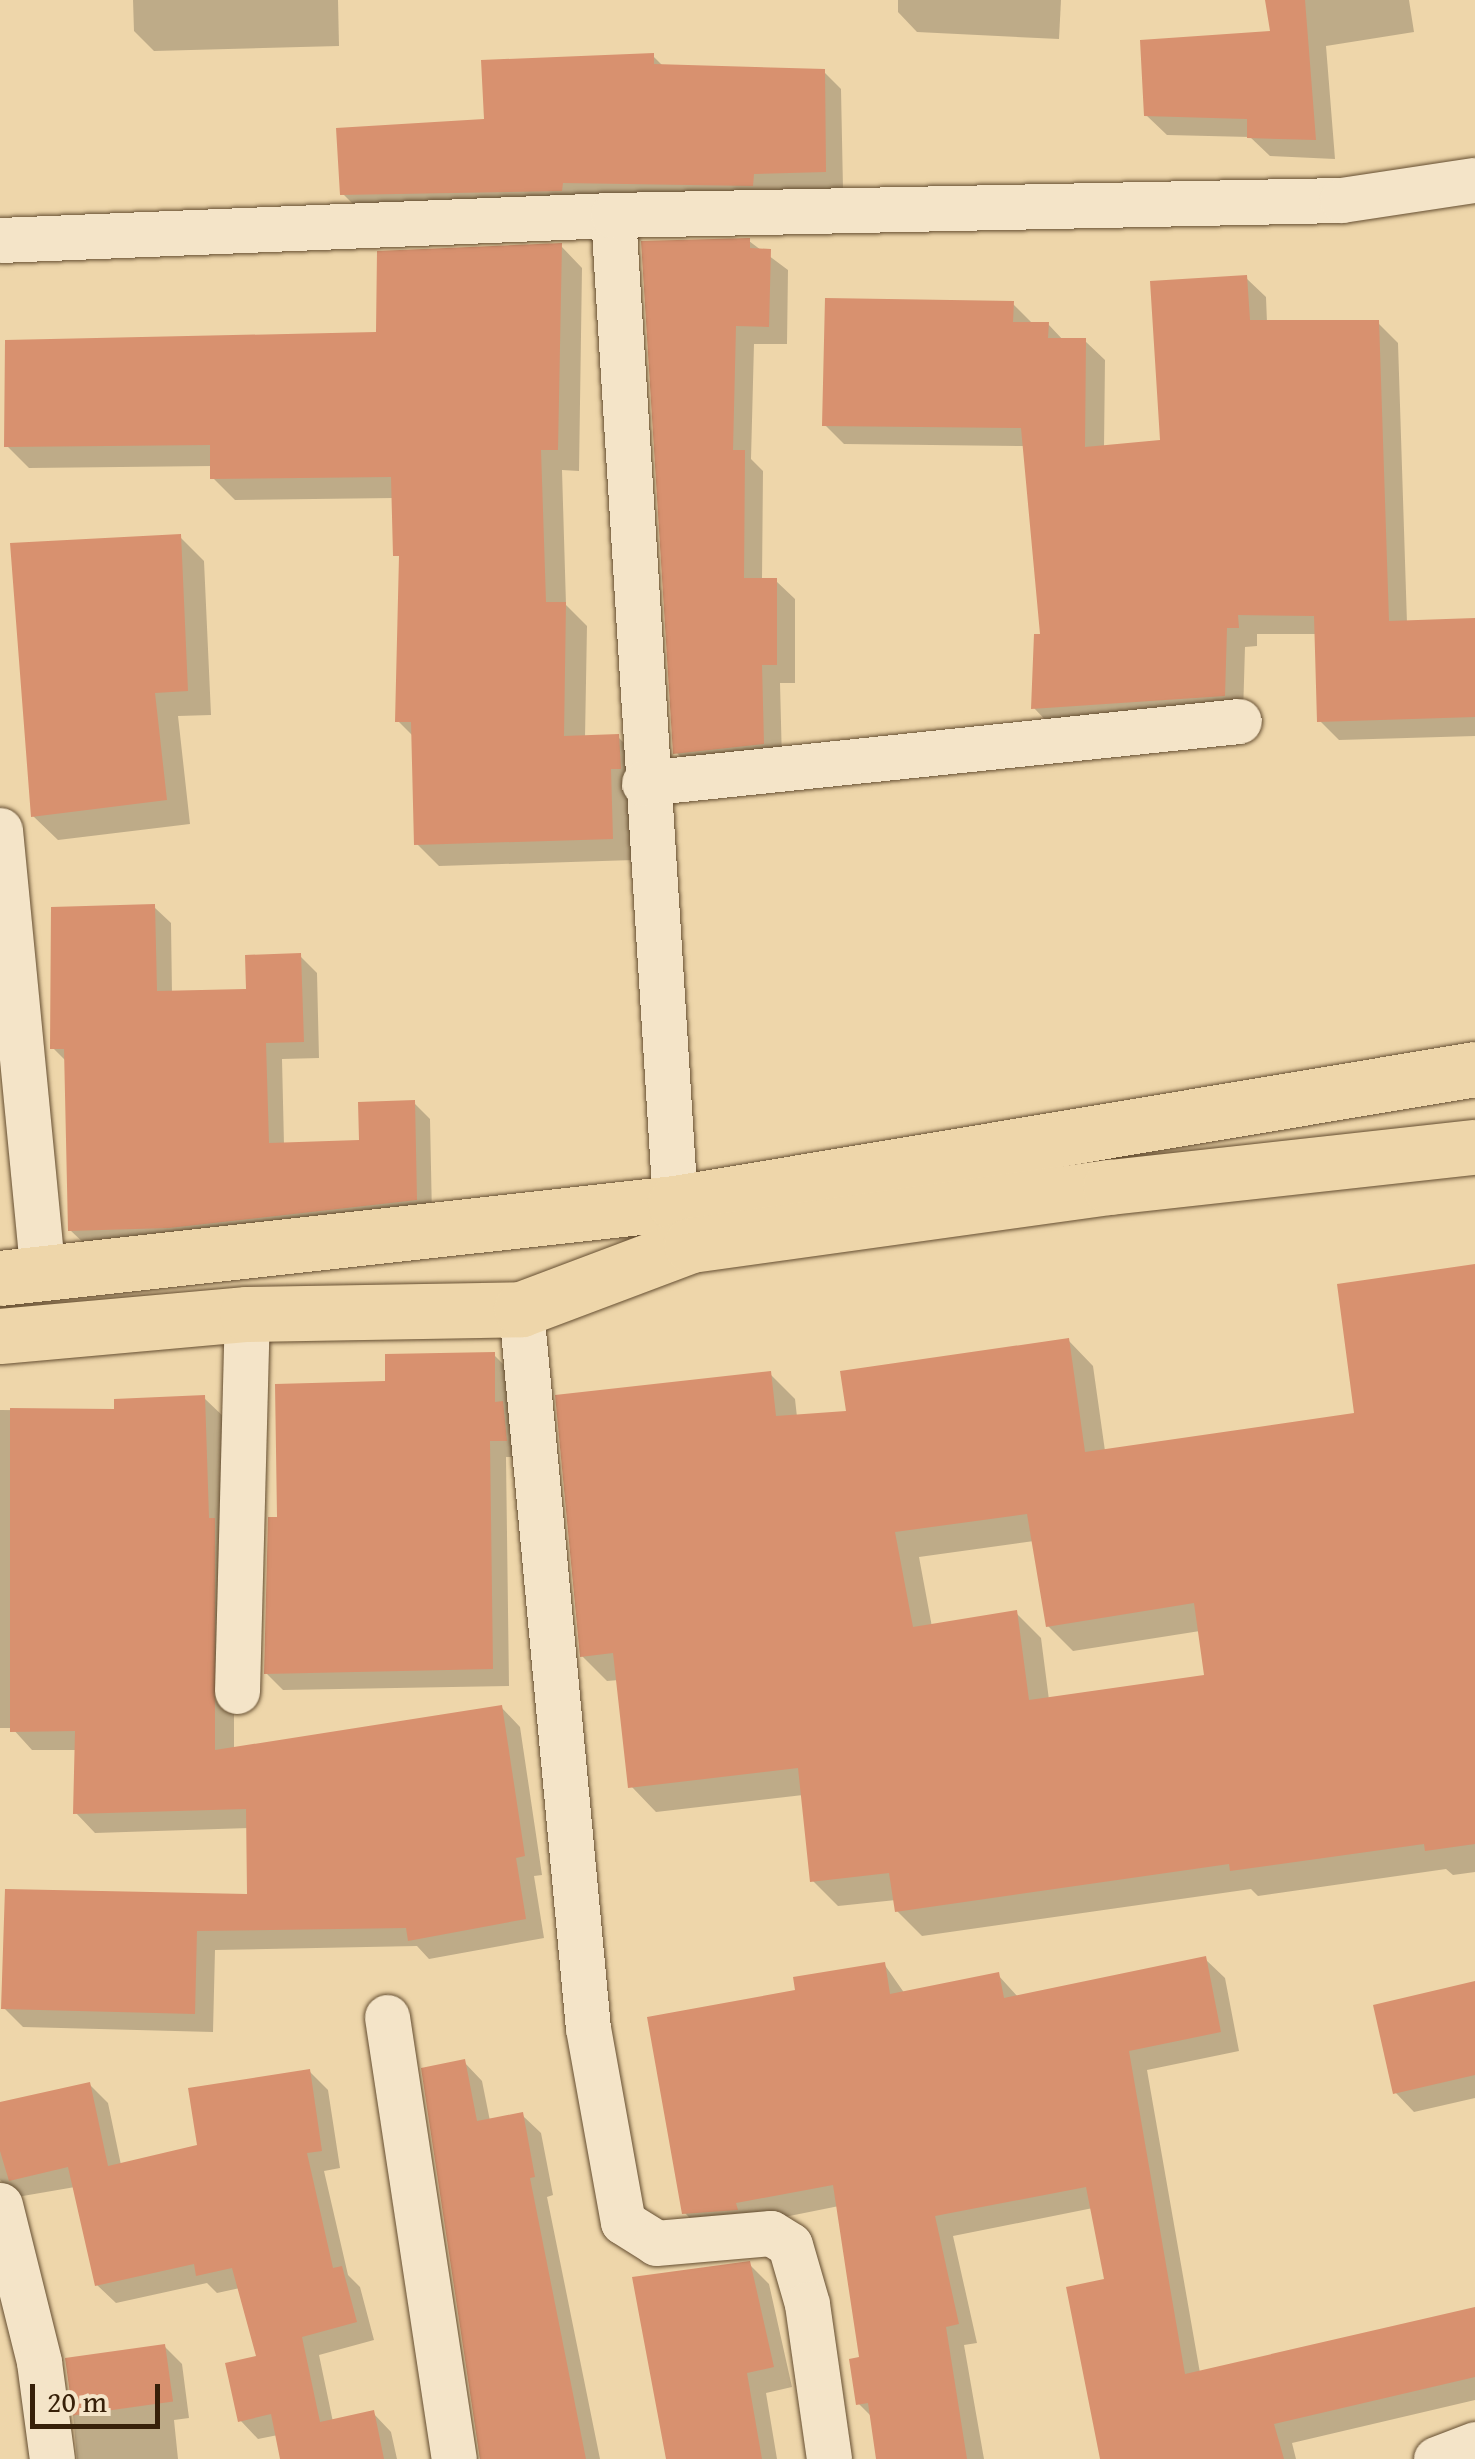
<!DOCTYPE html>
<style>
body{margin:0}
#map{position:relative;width:1475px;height:2459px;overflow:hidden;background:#eed6aa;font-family:"Gentium Book Plus",serif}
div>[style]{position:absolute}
.shadow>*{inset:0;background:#0003}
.building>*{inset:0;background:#d8916f;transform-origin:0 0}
.roads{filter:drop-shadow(0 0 2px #654e31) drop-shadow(0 0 2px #654e31)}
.minor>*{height:45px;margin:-22.5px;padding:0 22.5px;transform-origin:22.5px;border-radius:22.5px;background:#f4e4c8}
.highway>*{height:55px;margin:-27.5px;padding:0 27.5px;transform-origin:27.5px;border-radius:27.5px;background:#eed6aa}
span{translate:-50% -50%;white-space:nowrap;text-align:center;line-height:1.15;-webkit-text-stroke:8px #f4e4c8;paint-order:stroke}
.scale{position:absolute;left:30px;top:2384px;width:130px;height:45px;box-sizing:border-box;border:5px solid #372009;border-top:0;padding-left:12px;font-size:30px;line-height:35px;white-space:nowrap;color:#372009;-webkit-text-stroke:8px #f4e4c8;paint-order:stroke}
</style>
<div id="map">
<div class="shadow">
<div style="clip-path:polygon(133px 0,338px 0,339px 46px,154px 51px,134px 31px)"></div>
<div style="clip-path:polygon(898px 0,1061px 0,1059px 39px,917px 32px,898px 12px)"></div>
<div style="clip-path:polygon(1268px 0,1409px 0,1414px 32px,1326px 46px,1335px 159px,1270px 156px,1250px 137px,1167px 135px,1146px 115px,1273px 33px)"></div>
<div style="clip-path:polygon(653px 56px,664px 67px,823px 71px,841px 89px,843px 189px,361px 212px,343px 194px)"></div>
<div style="clip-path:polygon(749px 241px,788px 270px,787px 344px,754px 344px,751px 459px,763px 471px,762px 581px,776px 581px,795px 599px,795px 683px,780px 683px,782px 762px,694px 771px,676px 752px,644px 243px)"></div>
<div style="clip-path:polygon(561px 246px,582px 268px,579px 471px,562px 470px,566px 605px,587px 626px,585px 738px,618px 737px,640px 759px,634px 860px,439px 866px,417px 844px,414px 737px,398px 721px,401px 560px,394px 498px,235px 500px,213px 478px,213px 466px,29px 468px,7px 446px,378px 335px)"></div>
<div style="clip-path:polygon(1246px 278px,1266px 297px,1267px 323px,1378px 323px,1398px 343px,1407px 623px,1475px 621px,1475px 736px,1339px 740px,1320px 721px,1317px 634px,1257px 634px,1257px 646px,1245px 647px,1243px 715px,1053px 728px,1034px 708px,1043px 636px,1026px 446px,844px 444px,825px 425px,1012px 303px,1033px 324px,1048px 324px,1064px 341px,1085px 341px,1105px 360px,1104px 448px,1162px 442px)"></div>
<div style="clip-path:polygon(180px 537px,204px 561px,211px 715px,178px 716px,190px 824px,58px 840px,33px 816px)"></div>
<div style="clip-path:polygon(154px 907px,171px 923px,172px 994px,249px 991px,300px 956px,317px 973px,319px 1058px,282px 1059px,284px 1145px,361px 1142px,414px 1103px,430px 1119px,432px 1216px,87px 1246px,70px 1230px,67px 1062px,53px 1048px)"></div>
<div style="clip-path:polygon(evenodd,1475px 1266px,1475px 1872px,1453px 1875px,1446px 1869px,1258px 1896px,1251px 1889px,922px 1936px,897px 1911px,896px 1900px,838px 1906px,813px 1881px,803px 1795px,656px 1812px,631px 1786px,619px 1680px,607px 1681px,582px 1656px,770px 1374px,795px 1399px,797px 1417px,849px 1414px,1068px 1340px,1093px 1366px,1105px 1451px,1357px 1415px,1475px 1266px,1034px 1541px,1048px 1626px,1073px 1651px,1200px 1631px,1206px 1677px,1049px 1700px,1041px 1638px,1016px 1613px,932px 1627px,919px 1557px,1034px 1541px)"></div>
<div style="clip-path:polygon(494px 1355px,511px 1372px,523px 1457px,506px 1457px,509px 1686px,283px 1690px,266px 1673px,279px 1520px,388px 1383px)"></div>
<div style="clip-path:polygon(204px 1398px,224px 1417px,234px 1540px,234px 1750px,501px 1707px,520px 1727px,542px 1875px,534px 1876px,544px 1938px,429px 1959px,417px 1946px,215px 1950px,213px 2032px,23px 2027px,4px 2008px,249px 1896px,249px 1828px,95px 1833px,76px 1813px,77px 1750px,32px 1750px,12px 1728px,0 1728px,0 1410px,116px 1411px)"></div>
<div style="clip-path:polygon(1205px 1959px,1225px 1978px,1239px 2051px,1147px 2070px,1200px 2373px,1475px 2309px,1475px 2400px,1292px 2443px,1296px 2459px,1103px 2459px,1107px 2281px,1093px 2208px,953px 2236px,977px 2343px,964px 2345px,984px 2459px,877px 2459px,872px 2417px,858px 2403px,862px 2359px,839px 2206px,704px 2233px,685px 2213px,798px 1992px,884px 1964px,905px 1994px,998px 1975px,1018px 1997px)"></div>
<div style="clip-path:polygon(1475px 1984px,1475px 2098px,1414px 2112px,1395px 2092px)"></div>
<div style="clip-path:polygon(464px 2062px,482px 2081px,490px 2121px,522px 2115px,541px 2133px,553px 2195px,547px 2197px,600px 2459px,480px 2459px,424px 2070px)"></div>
<div style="clip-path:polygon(309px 2071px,328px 2090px,340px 2168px,324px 2171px,348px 2275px,360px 2287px,374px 2340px,319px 2355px,333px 2422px,373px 2413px,391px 2432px,397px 2459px,283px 2459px,278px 2435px,258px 2439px,240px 2420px,259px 2358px,240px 2288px,217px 2293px,207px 2283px,116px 2303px,97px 2285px,75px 2187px,17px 2197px,0 2180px,0 2138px,89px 2084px,108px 2103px,121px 2165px,200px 2147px)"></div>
<div style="clip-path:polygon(749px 2264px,769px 2284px,792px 2387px,766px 2393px,777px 2459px,670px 2459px)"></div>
<div style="clip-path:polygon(164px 2346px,182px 2364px,189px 2418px,174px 2420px,178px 2459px,77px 2459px,68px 2360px)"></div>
</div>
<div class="building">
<div style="clip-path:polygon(1265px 0,1305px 0,1316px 140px,1247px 138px,1247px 119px,1144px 116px,1140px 40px,1270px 31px)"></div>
<div style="clip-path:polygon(654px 53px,654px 64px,825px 69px,826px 172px,754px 174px,753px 186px,563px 183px,562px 191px,340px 195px,336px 128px,484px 119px,481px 60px)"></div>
<div style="clip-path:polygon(750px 238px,750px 248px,771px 249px,769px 327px,736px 326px,733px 450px,745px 450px,744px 578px,777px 578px,777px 665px,762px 665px,764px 744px,673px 754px,641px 241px)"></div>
<div style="clip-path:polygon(562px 243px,558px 450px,541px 450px,546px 602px,566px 602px,564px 736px,619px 734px,621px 769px,611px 769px,613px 839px,414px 845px,411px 722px,395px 722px,399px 556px,393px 556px,391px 477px,210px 479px,210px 445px,4px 447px,5px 340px,376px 332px,377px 251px)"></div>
<div style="clip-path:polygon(1247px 275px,1250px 320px,1379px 320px,1389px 621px,1475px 618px,1475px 717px,1317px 722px,1314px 616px,1238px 615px,1239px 628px,1227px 628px,1225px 696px,1031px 709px,1034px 634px,1040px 634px,1021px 428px,822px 426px,825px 298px,1014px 301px,1013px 322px,1049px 322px,1048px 338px,1086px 338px,1085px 447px,1160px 440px,1150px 281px)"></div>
<div style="clip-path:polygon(181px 534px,188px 691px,155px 693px,167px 800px,31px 817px,10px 543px)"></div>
<div style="clip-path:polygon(155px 904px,157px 991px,246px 989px,245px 955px,301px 953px,304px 1042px,266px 1043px,269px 1143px,359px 1140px,358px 1102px,415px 1100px,417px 1200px,169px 1228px,68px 1231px,64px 1049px,50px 1049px,51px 907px)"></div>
<div style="clip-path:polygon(evenodd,1475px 1264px,1475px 1844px,1425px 1851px,1424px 1844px,1230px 1871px,1229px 1864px,895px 1912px,889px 1873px,810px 1882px,798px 1768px,628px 1788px,613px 1653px,580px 1657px,555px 1395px,771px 1371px,776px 1416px,846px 1411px,840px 1371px,1069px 1338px,1085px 1452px,1354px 1413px,1337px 1284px,1475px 1264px,1027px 1514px,1046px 1627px,1194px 1603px,1204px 1675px,1029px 1700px,1017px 1610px,913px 1627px,895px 1532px,1027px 1514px)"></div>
<div style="clip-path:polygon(495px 1352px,495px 1402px,503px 1401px,507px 1441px,490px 1441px,493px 1669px,264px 1674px,268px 1517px,277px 1517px,275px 1384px,385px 1381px,385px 1354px)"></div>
<div style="clip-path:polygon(205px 1395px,209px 1518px,215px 1518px,215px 1750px,502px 1705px,525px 1856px,516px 1858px,526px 1919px,408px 1941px,406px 1928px,197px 1931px,195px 2014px,1px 2009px,5px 1889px,247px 1894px,246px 1809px,73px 1814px,75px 1731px,10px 1732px,10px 1408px,114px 1409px,114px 1399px)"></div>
<div style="clip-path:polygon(1206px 1956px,1221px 2032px,1129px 2051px,1185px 2374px,1475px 2307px,1475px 2377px,1274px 2424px,1284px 2459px,1100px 2459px,1066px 2287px,1104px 2279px,1086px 2187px,935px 2216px,959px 2324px,946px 2327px,967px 2459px,876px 2459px,868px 2403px,856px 2405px,849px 2359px,859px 2357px,833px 2185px,736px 2203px,738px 2210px,682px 2214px,647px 2017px,795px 1990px,793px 1977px,885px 1962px,890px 1994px,999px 1972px,1004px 1998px)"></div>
<div style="clip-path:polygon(1475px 1981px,1475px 2075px,1393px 2094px,1373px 2005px)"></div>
<div style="clip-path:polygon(465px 2059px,477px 2121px,523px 2112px,535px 2177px,530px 2178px,586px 2459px,480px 2459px,421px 2068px)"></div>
<div style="clip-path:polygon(310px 2069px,322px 2151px,307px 2153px,333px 2268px,342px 2266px,357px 2322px,302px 2337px,320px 2422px,374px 2410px,384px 2459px,280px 2459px,271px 2414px,238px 2422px,225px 2363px,256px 2356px,232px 2268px,196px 2276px,194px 2264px,95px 2286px,68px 2167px,9px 2181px,0 2151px,0 2102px,90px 2082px,108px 2166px,197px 2145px,188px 2088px)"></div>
<div style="clip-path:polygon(750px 2261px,774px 2367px,747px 2373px,762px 2459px,666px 2459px,632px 2277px)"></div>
<div style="left:165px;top:2344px;width:58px;height:101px;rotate:82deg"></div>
</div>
<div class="roads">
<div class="minor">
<div style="left:613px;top:215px;width:990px;rotate:86.41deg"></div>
<div style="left:0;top:240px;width:614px;rotate:-2.34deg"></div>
<div style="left:613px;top:215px;width:729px;rotate:-1.18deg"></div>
<div style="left:1342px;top:200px;width:134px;rotate:-8.6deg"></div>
<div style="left:644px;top:783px;width:598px;rotate:-5.95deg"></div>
<div style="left:0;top:830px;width:447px;rotate:84.5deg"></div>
<div style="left:521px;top:1309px;width:722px;rotate:84.68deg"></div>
<div style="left:588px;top:2028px;width:197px;rotate:79.8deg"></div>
<div style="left:623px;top:2222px;width:39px;rotate:32deg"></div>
<div style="left:656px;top:2243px;width:115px;rotate:-5deg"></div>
<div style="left:771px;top:2233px;width:22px;rotate:32deg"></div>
<div style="left:790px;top:2245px;width:61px;rotate:73.9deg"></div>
<div style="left:807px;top:2304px;width:157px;rotate:81.9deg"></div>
<div style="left:237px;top:1691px;width:377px;rotate:-88.5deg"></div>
<div style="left:387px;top:2017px;width:447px;rotate:81.4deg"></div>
<div style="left:0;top:2205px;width:162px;rotate:76deg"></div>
<div style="left:39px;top:2362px;width:98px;rotate:82.4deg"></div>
<div style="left:1436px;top:2459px;width:42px;rotate:-21deg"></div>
</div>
<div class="highway">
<div style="left:0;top:1278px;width:679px;rotate:-6.34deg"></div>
<div style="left:675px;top:1203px;width:811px;rotate:-9.51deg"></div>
<div style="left:0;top:1336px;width:248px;rotate:-5.1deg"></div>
<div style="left:247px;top:1314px;width:274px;rotate:-1deg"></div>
<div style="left:521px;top:1309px;width:182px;rotate:-20.6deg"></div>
<div style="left:691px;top:1245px;width:423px;rotate:-7.9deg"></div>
<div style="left:1110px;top:1187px;width:367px;rotate:-6.3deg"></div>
</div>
</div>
<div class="scale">20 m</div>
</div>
